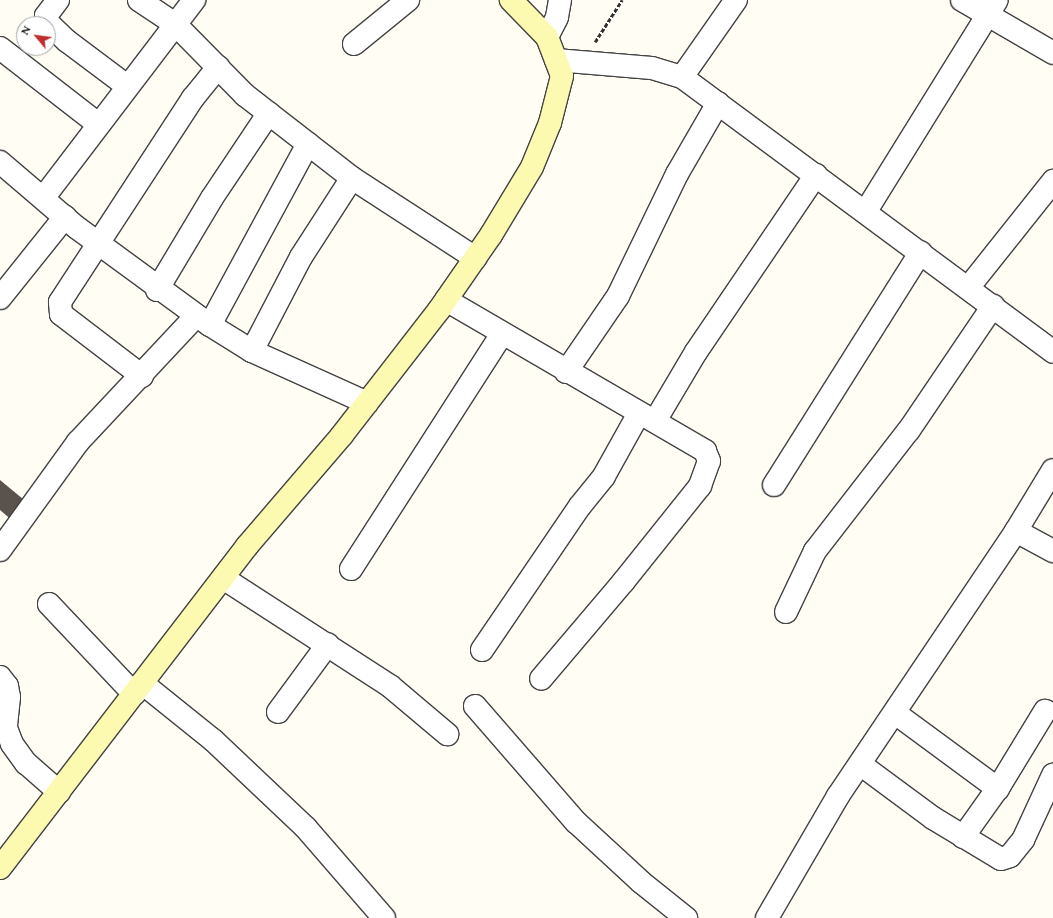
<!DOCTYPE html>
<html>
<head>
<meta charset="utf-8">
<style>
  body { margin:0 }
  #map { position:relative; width:1053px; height:918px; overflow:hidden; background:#fffdf4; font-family:Spectral,serif }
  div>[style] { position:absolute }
  .building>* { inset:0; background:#59524d }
  .path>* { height:2.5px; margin-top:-1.25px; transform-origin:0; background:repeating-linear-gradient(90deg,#323232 0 4px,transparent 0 6px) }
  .roads { filter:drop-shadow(1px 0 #434343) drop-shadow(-1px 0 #434343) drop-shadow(0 1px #434343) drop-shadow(0 -1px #434343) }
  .street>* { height:22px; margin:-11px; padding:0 11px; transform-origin:11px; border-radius:11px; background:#fff }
  .secondary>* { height:22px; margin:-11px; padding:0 11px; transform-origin:11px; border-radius:11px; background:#fcf9b1 }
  span { translate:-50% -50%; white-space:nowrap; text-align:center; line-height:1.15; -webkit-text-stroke:4px #fff; paint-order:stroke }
  .north { position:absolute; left:16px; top:16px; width:40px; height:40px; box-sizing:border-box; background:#fff; border:1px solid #9f9f9f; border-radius:50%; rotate:299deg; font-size:11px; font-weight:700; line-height:16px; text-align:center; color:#101010 }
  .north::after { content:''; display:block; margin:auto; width:14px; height:18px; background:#be2e2b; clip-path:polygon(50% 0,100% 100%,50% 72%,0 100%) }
</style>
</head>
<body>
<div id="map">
  <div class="building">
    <div style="clip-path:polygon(0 480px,29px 504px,14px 522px,0 510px)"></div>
  </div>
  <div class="path">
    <div style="left:595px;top:42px;width:50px;rotate:-57.3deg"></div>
  </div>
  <div class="roads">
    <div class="street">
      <div style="left:58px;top:0;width:20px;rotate:127deg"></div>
      <div style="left:46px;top:16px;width:6px;rotate:81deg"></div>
      <div style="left:47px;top:22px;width:28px;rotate:44deg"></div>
      <div style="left:67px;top:41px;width:75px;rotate:36.9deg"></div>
      <div style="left:139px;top:0;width:43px;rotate:33.7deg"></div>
      <div style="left:175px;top:24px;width:100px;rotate:45.4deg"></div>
      <div style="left:245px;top:95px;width:135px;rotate:37.8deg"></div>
      <div style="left:352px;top:178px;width:147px;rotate:33deg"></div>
      <div style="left:962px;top:0;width:105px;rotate:30.2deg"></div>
      <div style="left:547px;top:37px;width:22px;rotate:-63deg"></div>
      <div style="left:557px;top:17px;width:17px;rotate:-80deg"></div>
      <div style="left:354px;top:44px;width:70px;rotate:-39.2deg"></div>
      <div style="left:0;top:48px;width:124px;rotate:37.8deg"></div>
      <div style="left:556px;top:60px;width:96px;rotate:4.8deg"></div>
      <div style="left:652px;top:68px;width:31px;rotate:17deg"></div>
      <div style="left:682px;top:77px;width:94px;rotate:-55deg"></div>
      <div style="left:682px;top:77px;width:462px;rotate:36.5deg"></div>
      <div style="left:0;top:162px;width:100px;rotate:40.5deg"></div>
      <div style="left:76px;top:227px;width:166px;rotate:36.2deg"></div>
      <div style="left:210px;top:325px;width:49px;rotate:31.8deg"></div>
      <div style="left:252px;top:351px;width:126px;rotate:24.3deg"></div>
      <div style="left:44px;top:197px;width:248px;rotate:-52.7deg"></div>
      <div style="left:866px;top:211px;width:248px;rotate:-58.2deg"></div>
      <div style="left:968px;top:288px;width:137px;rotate:-51.5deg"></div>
      <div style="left:157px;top:290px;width:107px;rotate:-59.1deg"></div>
      <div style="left:212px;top:198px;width:102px;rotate:-56.2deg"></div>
      <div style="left:0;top:298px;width:104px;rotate:-51.3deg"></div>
      <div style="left:446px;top:300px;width:300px;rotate:30.2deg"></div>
      <div style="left:705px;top:451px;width:11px;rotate:68deg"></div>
      <div style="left:709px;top:461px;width:27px;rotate:110deg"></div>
      <div style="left:700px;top:486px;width:122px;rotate:128.7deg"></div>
      <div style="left:624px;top:581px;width:128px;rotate:130.3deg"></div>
      <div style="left:210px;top:325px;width:206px;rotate:-61.6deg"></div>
      <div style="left:252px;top:351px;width:106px;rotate:-62.5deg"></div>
      <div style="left:301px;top:257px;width:94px;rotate:-57.2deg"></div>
      <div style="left:566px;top:372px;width:92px;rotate:-55.6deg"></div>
      <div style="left:618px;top:296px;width:136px;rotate:-64.2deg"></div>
      <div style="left:677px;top:174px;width:82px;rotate:-60deg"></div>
      <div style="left:142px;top:376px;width:102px;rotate:-142.6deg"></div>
      <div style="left:61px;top:314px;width:12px;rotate:-95deg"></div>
      <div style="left:60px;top:302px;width:244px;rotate:-56.9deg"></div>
      <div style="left:193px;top:98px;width:40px;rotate:-51deg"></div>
      <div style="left:655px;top:421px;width:80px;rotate:-59.3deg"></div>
      <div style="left:696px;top:352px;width:214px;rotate:-55.9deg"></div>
      <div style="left:774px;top:485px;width:275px;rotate:-57.8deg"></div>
      <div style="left:1016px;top:531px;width:42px;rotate:28.4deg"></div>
      <div style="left:0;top:550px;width:133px;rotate:-54.2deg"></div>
      <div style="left:78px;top:442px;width:173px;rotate:-46.9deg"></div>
      <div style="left:351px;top:569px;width:279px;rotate:-57.3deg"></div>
      <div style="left:223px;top:578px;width:199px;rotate:32.9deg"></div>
      <div style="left:390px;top:686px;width:75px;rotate:40.1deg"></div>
      <div style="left:49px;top:604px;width:124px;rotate:46.6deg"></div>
      <div style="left:786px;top:612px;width:68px;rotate:-64.6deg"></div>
      <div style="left:815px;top:551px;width:153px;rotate:-52.2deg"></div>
      <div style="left:909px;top:430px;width:150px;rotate:-55.9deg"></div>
      <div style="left:482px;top:650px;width:174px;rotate:-55.8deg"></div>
      <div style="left:580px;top:506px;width:38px;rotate:-51deg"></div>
      <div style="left:604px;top:476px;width:72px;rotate:-60.9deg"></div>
      <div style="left:0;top:677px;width:11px;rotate:52deg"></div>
      <div style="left:7px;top:686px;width:11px;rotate:80deg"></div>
      <div style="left:9px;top:697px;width:31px;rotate:96deg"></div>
      <div style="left:6px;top:728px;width:17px;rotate:69deg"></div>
      <div style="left:12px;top:744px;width:24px;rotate:54deg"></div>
      <div style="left:26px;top:763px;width:44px;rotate:41.3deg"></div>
      <div style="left:142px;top:683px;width:91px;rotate:38.8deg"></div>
      <div style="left:213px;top:740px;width:128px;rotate:43.4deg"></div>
      <div style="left:306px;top:828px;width:119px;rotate:49.1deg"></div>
      <div style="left:475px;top:706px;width:154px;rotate:49deg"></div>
      <div style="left:576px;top:822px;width:88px;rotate:42.7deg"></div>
      <div style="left:641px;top:882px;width:58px;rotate:38.7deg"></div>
      <div style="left:278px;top:712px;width:84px;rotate:-53.7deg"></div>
      <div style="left:895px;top:713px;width:128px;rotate:36.4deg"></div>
      <div style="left:860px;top:764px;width:91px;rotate:36.5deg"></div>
      <div style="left:933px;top:818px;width:79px;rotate:31.1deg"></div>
      <div style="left:1001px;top:859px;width:9px;rotate:-18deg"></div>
      <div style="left:1010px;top:856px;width:21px;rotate:-51deg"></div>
      <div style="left:1023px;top:840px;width:72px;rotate:-65.2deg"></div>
      <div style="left:963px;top:837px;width:64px;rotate:-54.6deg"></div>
      <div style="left:1000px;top:785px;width:87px;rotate:-58.7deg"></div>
      <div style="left:767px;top:918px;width:141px;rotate:-59.8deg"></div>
      <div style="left:838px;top:796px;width:319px;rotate:-56.1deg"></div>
      <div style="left:1016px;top:531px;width:71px;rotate:-58.8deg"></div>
    </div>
    <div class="secondary">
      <div style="left:0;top:868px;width:406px;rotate:-52.5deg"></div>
      <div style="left:247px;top:546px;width:146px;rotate:-49.4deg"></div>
      <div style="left:342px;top:435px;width:158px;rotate:-52.2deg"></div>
      <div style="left:439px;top:310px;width:91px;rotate:-55.3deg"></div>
      <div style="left:491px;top:235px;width:79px;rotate:-58.9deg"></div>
      <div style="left:532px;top:167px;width:48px;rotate:-67.8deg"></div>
      <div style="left:550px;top:123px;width:49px;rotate:-75.7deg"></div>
      <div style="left:562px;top:76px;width:42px;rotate:-111deg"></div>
      <div style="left:547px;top:37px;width:52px;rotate:-134.2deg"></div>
    </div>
  </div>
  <div class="north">N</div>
</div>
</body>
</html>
